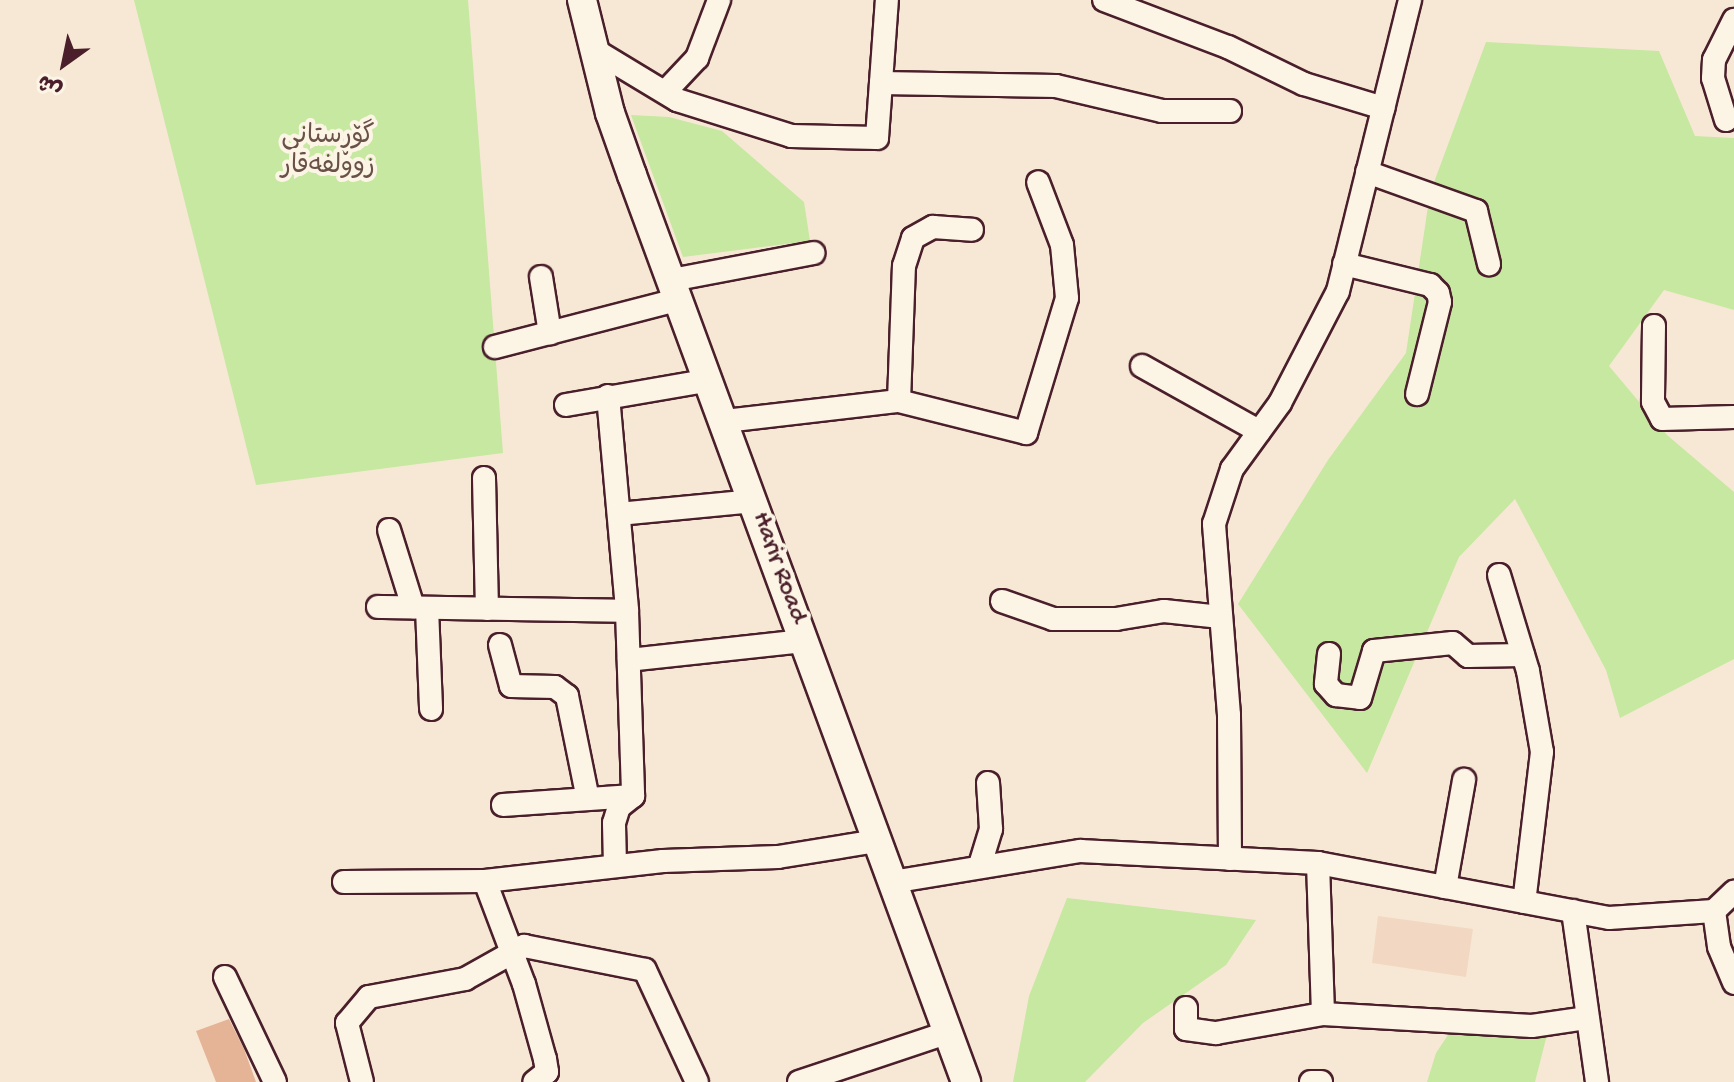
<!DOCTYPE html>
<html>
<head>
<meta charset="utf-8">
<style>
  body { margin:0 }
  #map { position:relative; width:1734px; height:1082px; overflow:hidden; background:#f7e8d5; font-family:"Gochi Hand","Playpen Sans Arabic",sans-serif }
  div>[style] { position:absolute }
  .built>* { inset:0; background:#f2d8c2 }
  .green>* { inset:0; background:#c6e8a1 }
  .building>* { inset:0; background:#e5b497 }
  .roads { filter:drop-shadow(2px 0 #4a1f2b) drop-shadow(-2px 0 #4a1f2b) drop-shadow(0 2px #4a1f2b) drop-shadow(0 -2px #4a1f2b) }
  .minor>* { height:22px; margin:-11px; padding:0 11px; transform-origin:11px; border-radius:11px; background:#fcf5e5 }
  .major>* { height:28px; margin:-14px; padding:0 14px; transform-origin:14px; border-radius:14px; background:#fcf5e5 }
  span { translate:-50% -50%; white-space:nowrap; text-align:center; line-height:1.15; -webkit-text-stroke:8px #fcf5e5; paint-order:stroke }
  .park-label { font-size:26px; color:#695148 }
  .street-label { font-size:26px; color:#4a1f2b }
  .north { position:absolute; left:24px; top:24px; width:80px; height:80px; -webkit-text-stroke:6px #fcf5e5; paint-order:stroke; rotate:213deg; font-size:22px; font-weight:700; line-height:32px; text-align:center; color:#4a1f2b }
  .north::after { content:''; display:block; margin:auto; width:28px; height:36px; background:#4a1f2b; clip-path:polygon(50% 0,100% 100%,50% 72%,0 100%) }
</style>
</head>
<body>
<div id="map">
  <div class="built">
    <div style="clip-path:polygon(1378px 916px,1473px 929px,1466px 977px,1372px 963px)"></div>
  </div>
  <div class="green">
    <div style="clip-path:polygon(134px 0,468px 0,503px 453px,256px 485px)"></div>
    <div style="clip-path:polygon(1486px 42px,1659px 51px,1695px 136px,1734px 138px,1734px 310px,1664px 290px,1609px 366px,1667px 435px,1734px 492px,1734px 659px,1620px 718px,1606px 670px,1515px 499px,1459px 557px,1367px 773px,1238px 604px,1328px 460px,1406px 353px,1430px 193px)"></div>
    <div style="clip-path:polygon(631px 115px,669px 117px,722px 131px,804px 202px,810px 241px,683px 257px)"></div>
    <div style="clip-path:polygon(1067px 898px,1256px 920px,1226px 965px,1143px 1023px,1085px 1082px,1013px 1082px,1029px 996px)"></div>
    <div style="clip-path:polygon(1552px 1015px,1535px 1082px,1427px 1082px,1436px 1053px,1454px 1026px)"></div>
  </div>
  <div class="building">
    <div style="clip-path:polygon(229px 1019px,244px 1049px,256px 1082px,216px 1082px,196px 1031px)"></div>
  </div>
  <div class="roads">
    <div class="minor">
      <div style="left:1104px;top:0;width:133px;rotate:20.8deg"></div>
      <div style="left:1228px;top:47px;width:85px;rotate:26deg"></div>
      <div style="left:1304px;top:84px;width:83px;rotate:16.9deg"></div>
      <div style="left:596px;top:51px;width:95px;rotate:31.2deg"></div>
      <div style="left:677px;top:100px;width:120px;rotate:17.5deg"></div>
      <div style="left:791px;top:136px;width:86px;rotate:1.3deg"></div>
      <div style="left:877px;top:138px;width:138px;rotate:-85.9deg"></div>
      <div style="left:881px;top:83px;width:175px;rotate:1deg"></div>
      <div style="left:1056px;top:86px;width:109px;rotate:13.3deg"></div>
      <div style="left:1162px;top:111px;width:68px"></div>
      <div style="left:665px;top:92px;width:47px;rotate:-46.7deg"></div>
      <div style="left:697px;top:58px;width:62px;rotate:-69.2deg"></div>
      <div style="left:1726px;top:120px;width:44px;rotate:-107.2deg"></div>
      <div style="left:1713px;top:78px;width:18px;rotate:-87deg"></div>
      <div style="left:1714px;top:60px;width:45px;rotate:-63.4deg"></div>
      <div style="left:1367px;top:172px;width:116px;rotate:19.7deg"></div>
      <div style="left:1476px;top:211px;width:55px;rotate:76.2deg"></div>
      <div style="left:1344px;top:264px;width:89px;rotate:13.7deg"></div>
      <div style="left:1430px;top:285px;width:11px;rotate:45deg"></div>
      <div style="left:1438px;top:293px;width:9px;rotate:77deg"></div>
      <div style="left:1440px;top:302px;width:95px;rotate:104deg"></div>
      <div style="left:541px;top:277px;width:57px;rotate:80.9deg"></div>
      <div style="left:672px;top:280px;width:144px;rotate:-10.8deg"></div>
      <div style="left:1654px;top:326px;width:76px;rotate:90.8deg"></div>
      <div style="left:1653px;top:402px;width:19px;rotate:62deg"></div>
      <div style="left:1662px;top:419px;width:72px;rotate:-1.6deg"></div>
      <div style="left:495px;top:347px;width:191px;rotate:-14.5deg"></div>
      <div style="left:1142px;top:366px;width:134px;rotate:29.1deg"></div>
      <div style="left:608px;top:396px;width:216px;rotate:84.9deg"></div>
      <div style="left:627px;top:611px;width:185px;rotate:88.1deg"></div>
      <div style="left:899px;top:401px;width:131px;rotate:14.1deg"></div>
      <div style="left:1026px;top:433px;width:141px;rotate:-73.1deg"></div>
      <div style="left:1067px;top:298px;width:53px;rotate:-95.4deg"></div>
      <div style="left:1062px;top:245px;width:67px;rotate:-110.9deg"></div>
      <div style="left:566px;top:405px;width:146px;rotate:-9.8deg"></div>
      <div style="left:725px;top:421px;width:175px;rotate:-6.6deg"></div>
      <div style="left:899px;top:401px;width:135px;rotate:-87.9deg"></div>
      <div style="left:904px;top:266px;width:29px;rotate:-72deg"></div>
      <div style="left:913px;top:238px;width:23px;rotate:-29deg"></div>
      <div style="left:933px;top:227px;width:39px;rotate:4deg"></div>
      <div style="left:484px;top:478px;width:131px;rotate:88.7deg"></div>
      <div style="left:619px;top:514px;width:135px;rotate:-5.5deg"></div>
      <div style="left:389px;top:530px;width:81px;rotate:72.7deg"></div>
      <div style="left:1499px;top:575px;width:100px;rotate:73.2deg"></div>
      <div style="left:1528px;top:671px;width:82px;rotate:80.2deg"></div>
      <div style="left:1542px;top:752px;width:151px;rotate:96.8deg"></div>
      <div style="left:1002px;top:601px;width:54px;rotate:19.4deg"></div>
      <div style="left:1053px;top:619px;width:63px"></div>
      <div style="left:1116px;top:619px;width:49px;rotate:-9.5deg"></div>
      <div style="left:1164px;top:611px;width:57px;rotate:6deg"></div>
      <div style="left:378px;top:607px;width:249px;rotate:0.9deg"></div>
      <div style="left:427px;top:608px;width:101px;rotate:87.7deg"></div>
      <div style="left:500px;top:645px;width:42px;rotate:75deg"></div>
      <div style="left:511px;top:686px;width:44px;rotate:1.3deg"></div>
      <div style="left:555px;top:687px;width:15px;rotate:37deg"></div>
      <div style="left:567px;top:696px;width:105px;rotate:78.5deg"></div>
      <div style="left:1329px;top:654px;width:30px;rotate:96deg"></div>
      <div style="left:1326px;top:684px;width:15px;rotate:48deg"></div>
      <div style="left:1336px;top:695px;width:24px;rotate:7deg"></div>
      <div style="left:1360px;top:698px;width:49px;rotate:-73.4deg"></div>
      <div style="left:1374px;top:651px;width:79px;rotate:-5.8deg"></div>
      <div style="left:1453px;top:643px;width:20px;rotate:41deg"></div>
      <div style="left:1468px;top:656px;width:55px;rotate:-1deg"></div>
      <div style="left:629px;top:660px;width:176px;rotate:-6.2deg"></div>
      <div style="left:503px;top:805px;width:130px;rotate:-4deg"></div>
      <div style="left:1230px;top:859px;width:144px;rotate:-90.4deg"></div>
      <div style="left:1229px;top:715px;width:192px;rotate:-94.5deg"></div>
      <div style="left:1214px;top:524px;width:58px;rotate:-71.9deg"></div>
      <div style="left:1232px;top:469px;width:82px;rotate:-54deg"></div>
      <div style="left:1280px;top:403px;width:126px;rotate:-62.6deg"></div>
      <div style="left:1338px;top:291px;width:300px;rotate:-76.1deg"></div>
      <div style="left:1318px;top:863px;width:151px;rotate:88.1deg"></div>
      <div style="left:1323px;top:1014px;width:209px;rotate:3.3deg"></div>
      <div style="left:1532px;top:1026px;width:56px;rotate:-8.3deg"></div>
      <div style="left:615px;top:865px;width:42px;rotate:-91.4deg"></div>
      <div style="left:614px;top:823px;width:17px;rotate:-73deg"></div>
      <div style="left:619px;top:807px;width:18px;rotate:-38deg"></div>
      <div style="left:980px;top:865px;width:38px;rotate:-73deg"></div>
      <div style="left:991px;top:829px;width:46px;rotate:-93.7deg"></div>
      <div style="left:485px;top:881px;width:110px;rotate:69.3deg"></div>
      <div style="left:524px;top:984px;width:78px;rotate:74.4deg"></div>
      <div style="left:545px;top:1059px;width:13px;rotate:81deg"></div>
      <div style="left:547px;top:1072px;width:16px;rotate:142deg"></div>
      <div style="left:344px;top:882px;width:141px;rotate:-0.4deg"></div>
      <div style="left:485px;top:881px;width:179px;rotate:-6.4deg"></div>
      <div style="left:663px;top:861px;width:115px;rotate:-2deg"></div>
      <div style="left:778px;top:857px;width:100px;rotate:-9.2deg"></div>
      <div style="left:892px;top:882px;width:191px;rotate:-9.4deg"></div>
      <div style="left:1080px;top:851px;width:238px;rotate:2.9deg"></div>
      <div style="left:1318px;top:863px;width:296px;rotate:10.7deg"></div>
      <div style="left:1609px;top:918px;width:105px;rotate:-3.8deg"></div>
      <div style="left:1714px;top:911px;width:28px;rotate:-44deg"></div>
      <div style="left:1445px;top:887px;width:109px;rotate:-79.9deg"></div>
      <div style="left:1573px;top:911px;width:173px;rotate:82deg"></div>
      <div style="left:1714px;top:911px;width:36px;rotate:82deg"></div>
      <div style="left:1719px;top:947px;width:39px;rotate:67deg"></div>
      <div style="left:225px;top:977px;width:116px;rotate:64.5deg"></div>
      <div style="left:1186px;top:1008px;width:21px;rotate:90deg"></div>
      <div style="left:1186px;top:1029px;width:30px;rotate:8deg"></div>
      <div style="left:1216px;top:1033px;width:109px;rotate:-10.1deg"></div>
      <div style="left:362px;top:1082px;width:61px;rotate:-104.3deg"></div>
      <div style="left:347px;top:1023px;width:34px;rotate:-50deg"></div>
      <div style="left:369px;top:997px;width:98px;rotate:-10.6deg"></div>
      <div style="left:465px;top:979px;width:68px;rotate:-29.2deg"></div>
      <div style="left:524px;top:946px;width:123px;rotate:11.2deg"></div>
      <div style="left:645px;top:970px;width:123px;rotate:65.1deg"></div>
      <div style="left:799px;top:1082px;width:158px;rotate:-18.4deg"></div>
      <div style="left:1311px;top:1082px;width:10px"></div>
    </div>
    <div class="major">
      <div style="left:582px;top:0;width:116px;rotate:76.1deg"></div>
      <div style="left:610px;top:113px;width:66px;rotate:70.5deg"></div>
      <div style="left:632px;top:175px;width:967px;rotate:69.78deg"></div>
    </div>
  </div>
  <div class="park-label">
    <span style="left:328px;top:153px">گۆڕستانی<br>زوولفەقار</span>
  </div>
  <div class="street-label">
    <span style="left:778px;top:568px;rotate:70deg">Harir Road</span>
  </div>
  <div class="north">ش</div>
</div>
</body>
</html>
